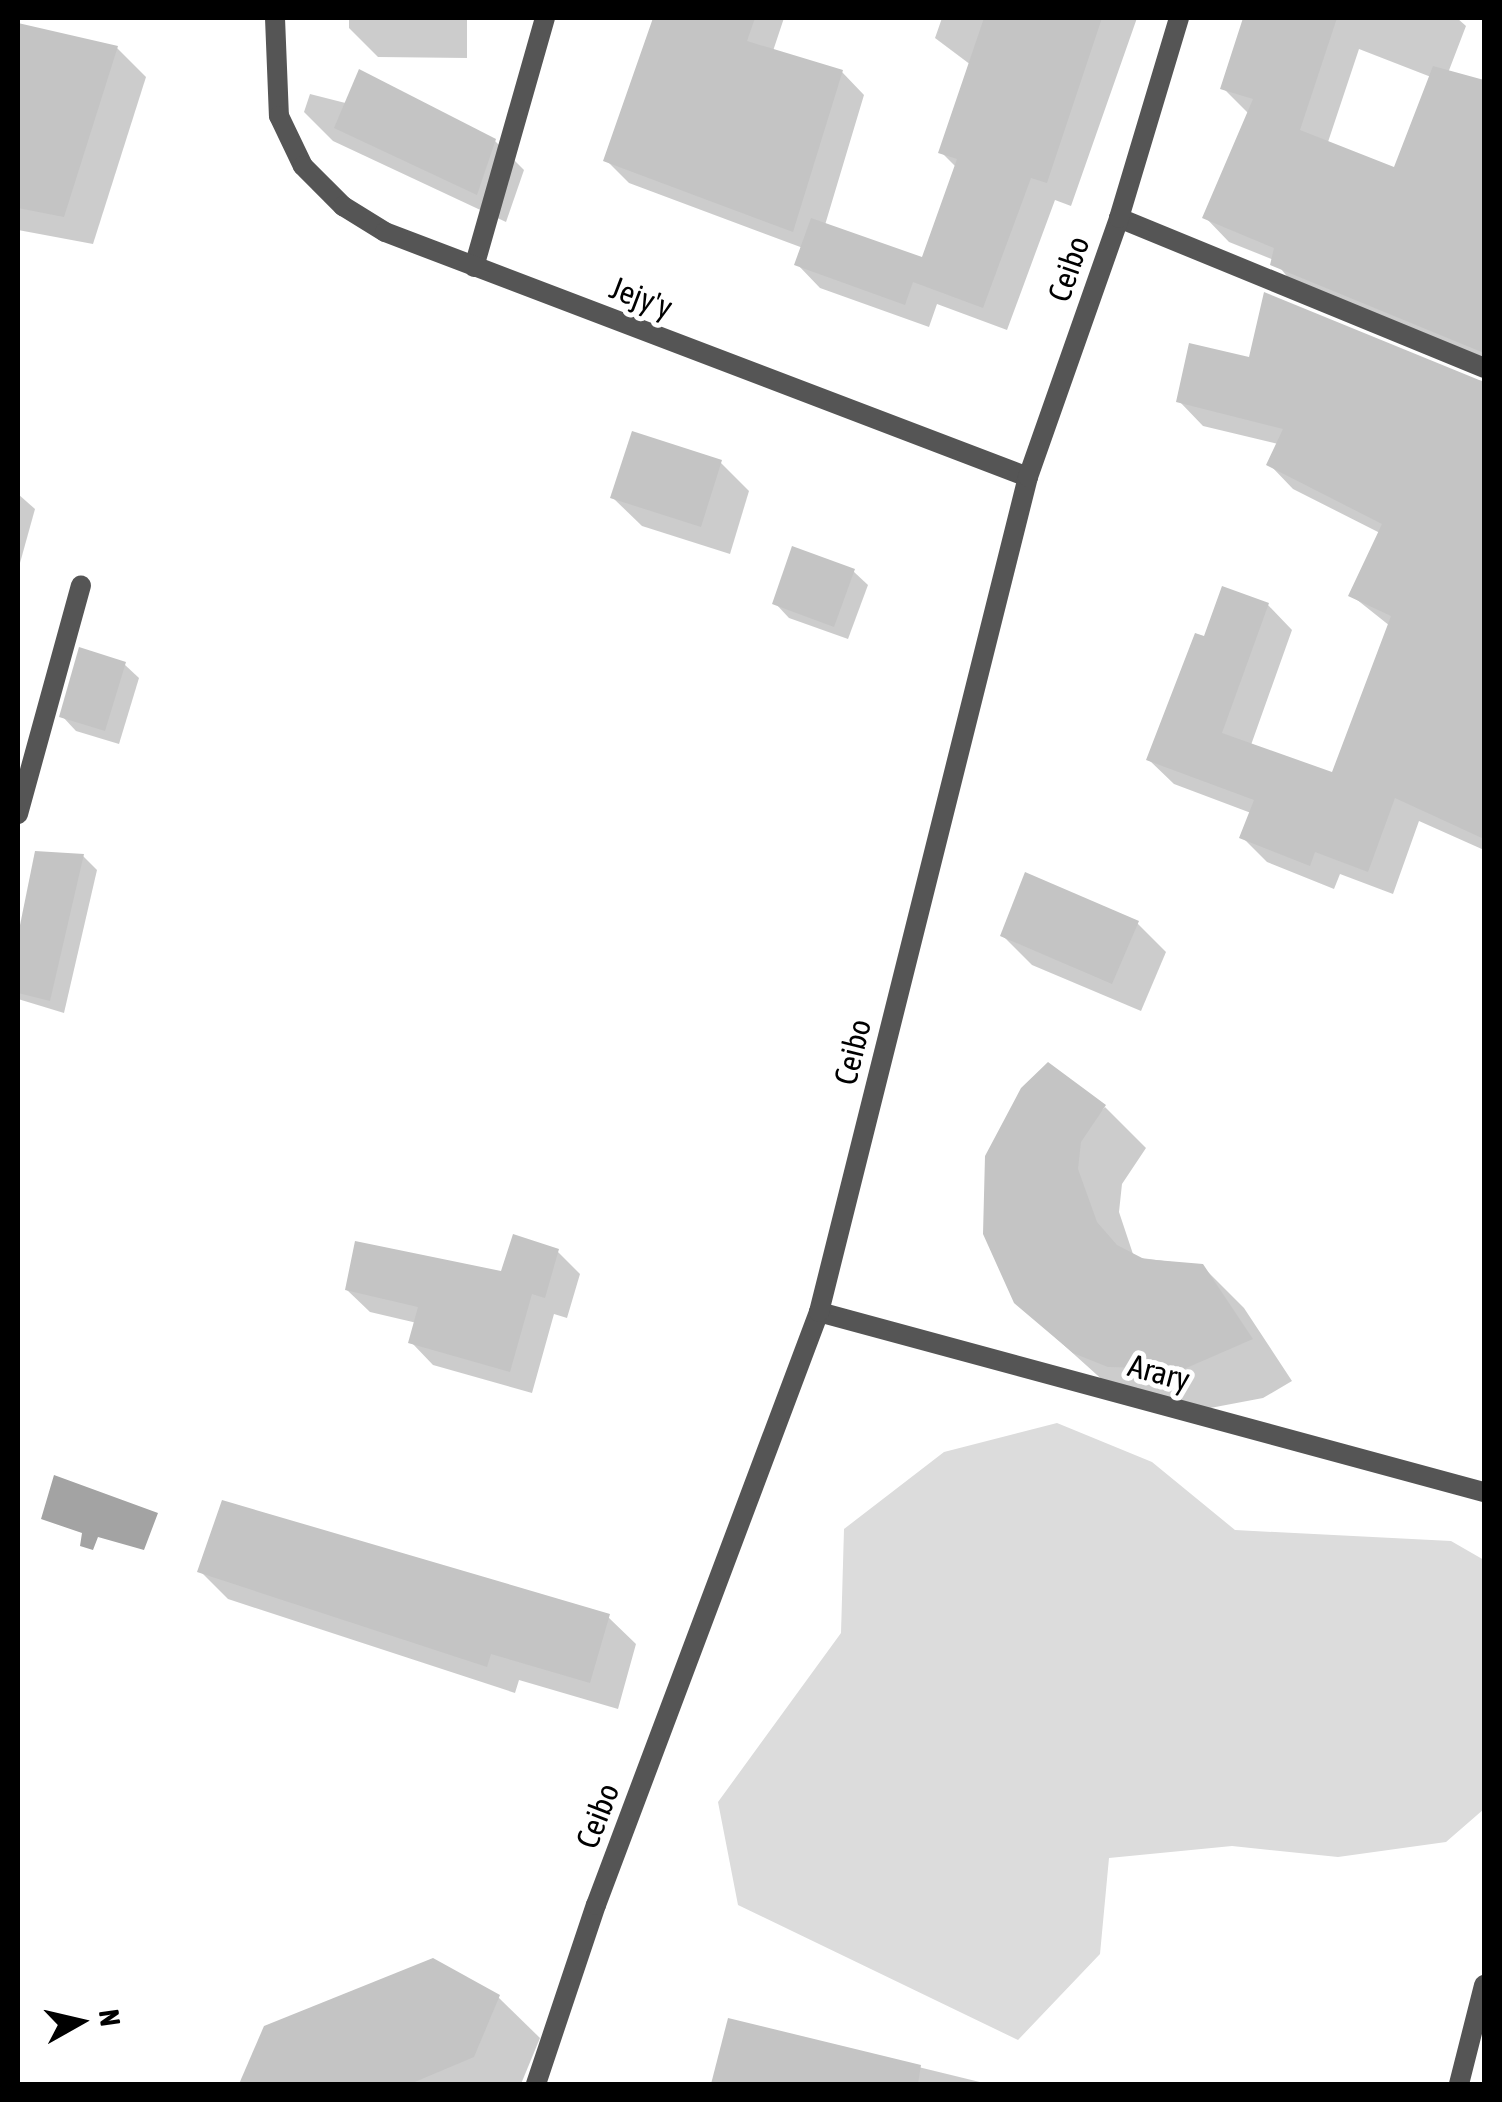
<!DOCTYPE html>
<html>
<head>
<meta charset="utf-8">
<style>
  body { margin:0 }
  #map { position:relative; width:1502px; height:2102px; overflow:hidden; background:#fff; font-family:"Asap Condensed",sans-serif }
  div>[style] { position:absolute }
  .green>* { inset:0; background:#dcdcdc }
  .water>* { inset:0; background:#a3a3a3 }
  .shadow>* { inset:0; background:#0003 }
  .building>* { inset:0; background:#c4c4c4 }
  .service>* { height:20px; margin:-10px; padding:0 10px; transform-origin:10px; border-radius:10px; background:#555 }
  .minor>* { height:20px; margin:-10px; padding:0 10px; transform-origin:10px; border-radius:10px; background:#555 }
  span { translate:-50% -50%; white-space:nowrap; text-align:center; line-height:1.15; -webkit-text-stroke:10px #fff; paint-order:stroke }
  .street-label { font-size:32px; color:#000 }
  .frame { position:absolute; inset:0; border:20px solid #000; pointer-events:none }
  .north { position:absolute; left:30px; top:1972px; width:100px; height:100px; -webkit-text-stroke:8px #fff; paint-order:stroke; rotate:82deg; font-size:28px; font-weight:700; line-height:40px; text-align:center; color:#000 }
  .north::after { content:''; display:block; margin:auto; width:35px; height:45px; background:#000; clip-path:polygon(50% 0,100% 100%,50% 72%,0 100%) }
</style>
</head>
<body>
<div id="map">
  <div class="green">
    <div style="clip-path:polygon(1057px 1423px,1152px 1462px,1235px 1530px,1451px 1541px,1484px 1560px,1484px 1809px,1446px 1842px,1338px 1857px,1232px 1846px,1109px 1858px,1100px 1954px,1018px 2040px,738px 1905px,718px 1802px,841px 1633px,844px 1529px,944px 1452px)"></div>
  </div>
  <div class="water">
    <div style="clip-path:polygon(54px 1475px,158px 1513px,144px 1550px,98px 1537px,93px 1550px,80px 1546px,82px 1533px,41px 1519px)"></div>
  </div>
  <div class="shadow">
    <div style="clip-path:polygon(349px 18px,467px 18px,467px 58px,378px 57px,349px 28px)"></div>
    <div style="clip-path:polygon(657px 18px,784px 18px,773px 51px,842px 72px,864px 95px,825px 225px,923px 260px,957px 168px,941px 152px,971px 65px,935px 38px,942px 18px,1137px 18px,1071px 206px,1055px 200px,1007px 330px,937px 304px,929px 327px,820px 288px,797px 264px,803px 248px,629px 183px,606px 160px)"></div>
    <div style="clip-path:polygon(evenodd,1246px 18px,1457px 18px,1466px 26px,1448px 73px,1484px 83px,1484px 366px,1297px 289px,1274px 260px,1229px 242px,1205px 217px,1249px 114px,1223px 88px,1246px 18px,1359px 49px,1431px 77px,1396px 171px,1328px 142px,1359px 49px)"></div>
    <div style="clip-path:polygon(18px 25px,117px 48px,146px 77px,93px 244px,18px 230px)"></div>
    <div style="clip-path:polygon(310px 94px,495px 141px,524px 170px,506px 222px,333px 141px,304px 112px)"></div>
    <div style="clip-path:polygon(1250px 360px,1484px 381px,1484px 850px,1419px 821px,1393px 894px,1340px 874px,1334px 889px,1267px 862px,1242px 837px,1251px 813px,1174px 784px,1149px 760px,1205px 639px,1268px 605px,1292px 630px,1251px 745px,1333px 775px,1390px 626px,1351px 595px,1380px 533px,1293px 489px,1269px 464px,1278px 444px,1203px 426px,1179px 401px)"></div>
    <div style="clip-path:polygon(720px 462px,749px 491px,730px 554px,642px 526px,613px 498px)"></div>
    <div style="clip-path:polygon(18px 494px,35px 509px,20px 563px,18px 563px)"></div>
    <div style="clip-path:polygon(853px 571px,868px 585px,848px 639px,789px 618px,775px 603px)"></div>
    <div style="clip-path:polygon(124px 664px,139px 678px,119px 744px,76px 731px,62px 716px)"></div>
    <div style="clip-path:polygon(37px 854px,83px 856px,97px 870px,64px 1013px,18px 999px,18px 947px)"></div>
    <div style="clip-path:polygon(1137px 923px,1166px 952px,1141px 1011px,1032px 965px,1003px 936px)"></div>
    <div style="clip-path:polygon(1105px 1107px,1146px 1148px,1122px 1184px,1119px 1212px,1134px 1257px,1202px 1266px,1244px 1308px,1292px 1381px,1263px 1398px,1189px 1412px,1117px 1393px,1016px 1302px,985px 1234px)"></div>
    <div style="clip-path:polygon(558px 1252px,580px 1274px,567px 1318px,554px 1314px,532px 1393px,433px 1365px,411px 1342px,417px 1323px,370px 1312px,347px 1290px,502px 1274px)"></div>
    <div style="clip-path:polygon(200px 1571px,608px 1617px,636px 1644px,618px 1709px,519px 1680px,515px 1693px,228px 1599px)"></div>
    <div style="clip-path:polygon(498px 1997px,540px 2038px,521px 2084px,244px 2084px,266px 2028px)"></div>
    <div style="clip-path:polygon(730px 2021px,988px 2084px,714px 2084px)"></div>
  </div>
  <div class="building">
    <div style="clip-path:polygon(653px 18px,755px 18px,747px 41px,843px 70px,793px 232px,603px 161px)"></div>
    <div style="clip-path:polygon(984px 18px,1102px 18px,1047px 183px,1031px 178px,983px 308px,913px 282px,905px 305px,794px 265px,811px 218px,922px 257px,957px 159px,938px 153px)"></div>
    <div style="clip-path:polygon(1243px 18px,1337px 18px,1300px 130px,1394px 167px,1433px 66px,1484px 80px,1484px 353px,1270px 265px,1274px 248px,1202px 218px,1253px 99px,1220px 89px)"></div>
    <div style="clip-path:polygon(18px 23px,118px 46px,64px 217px,18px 208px)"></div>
    <div style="clip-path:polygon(359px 69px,496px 139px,477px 195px,334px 128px)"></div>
    <div style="clip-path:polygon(1264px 292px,1484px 382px,1484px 839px,1395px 798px,1368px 872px,1315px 852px,1310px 866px,1239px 838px,1254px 800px,1146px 760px,1195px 633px,1204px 636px,1222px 586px,1269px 603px,1222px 733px,1332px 772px,1391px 616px,1348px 596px,1382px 524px,1266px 465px,1283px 429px,1176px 402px,1189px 343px,1249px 357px)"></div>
    <div style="clip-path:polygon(632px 431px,722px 460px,701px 527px,610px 498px)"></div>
    <div style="clip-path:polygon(792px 546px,855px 569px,834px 627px,772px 604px)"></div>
    <div style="clip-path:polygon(79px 647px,126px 662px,105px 731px,59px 717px)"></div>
    <div style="clip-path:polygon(35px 851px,84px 854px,50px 1001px,18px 993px,18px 935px)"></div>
    <div style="clip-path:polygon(1025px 872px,1139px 921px,1112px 984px,1000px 936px)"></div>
    <div style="clip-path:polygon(1048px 1062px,1106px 1105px,1081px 1142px,1078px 1169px,1097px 1222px,1117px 1245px,1144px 1259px,1203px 1264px,1253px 1339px,1184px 1369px,1108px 1367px,1073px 1353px,1014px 1303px,983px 1234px,985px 1156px,1021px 1088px)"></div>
    <div style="clip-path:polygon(513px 1234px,559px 1249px,545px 1298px,532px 1294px,510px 1372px,408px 1343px,418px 1307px,345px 1290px,355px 1241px,501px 1271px)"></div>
    <div style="clip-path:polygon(222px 1500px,610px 1614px,590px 1683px,491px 1654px,487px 1667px,197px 1572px)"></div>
    <div style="clip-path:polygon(433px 1958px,500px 1995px,474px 2057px,410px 2084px,239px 2084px,264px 2026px)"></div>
    <div style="clip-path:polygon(728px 2018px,921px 2065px,918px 2084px,711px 2084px)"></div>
  </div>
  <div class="service">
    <div style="left:474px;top:267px;width:259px;rotate:-74.1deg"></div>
  </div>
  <div class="minor">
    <div style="left:275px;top:18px;width:98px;rotate:87.7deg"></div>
    <div style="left:279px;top:116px;width:55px;rotate:64.4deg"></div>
    <div style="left:303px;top:166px;width:57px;rotate:45deg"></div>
    <div style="left:343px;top:206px;width:49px;rotate:31.8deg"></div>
    <div style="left:385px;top:232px;width:688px;rotate:20.86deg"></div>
    <div style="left:1119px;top:218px;width:395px;rotate:22.3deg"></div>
    <div style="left:18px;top:814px;width:237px;rotate:-74.6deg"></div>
    <div style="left:819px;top:1312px;width:689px;rotate:15.15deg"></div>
    <div style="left:536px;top:2084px;width:189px;rotate:-71.5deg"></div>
    <div style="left:596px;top:1905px;width:634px;rotate:-69.39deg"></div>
    <div style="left:819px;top:1312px;width:861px;rotate:-75.95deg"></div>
    <div style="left:1028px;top:477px;width:275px;rotate:-70.6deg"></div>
    <div style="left:1119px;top:218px;width:209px;rotate:-73.3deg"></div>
    <div style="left:1459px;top:2084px;width:102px;rotate:-75.8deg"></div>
  </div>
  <div class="street-label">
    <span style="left:1069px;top:269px;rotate:-71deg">Ceibo</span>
    <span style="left:641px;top:298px;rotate:21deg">Jejy'y</span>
    <span style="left:853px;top:1052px;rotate:-76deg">Ceibo</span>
    <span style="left:1159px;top:1373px;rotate:15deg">Arary</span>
    <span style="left:598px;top:1816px;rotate:-69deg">Ceibo</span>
  </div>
  <div class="frame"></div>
  <div class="north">N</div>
</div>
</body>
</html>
